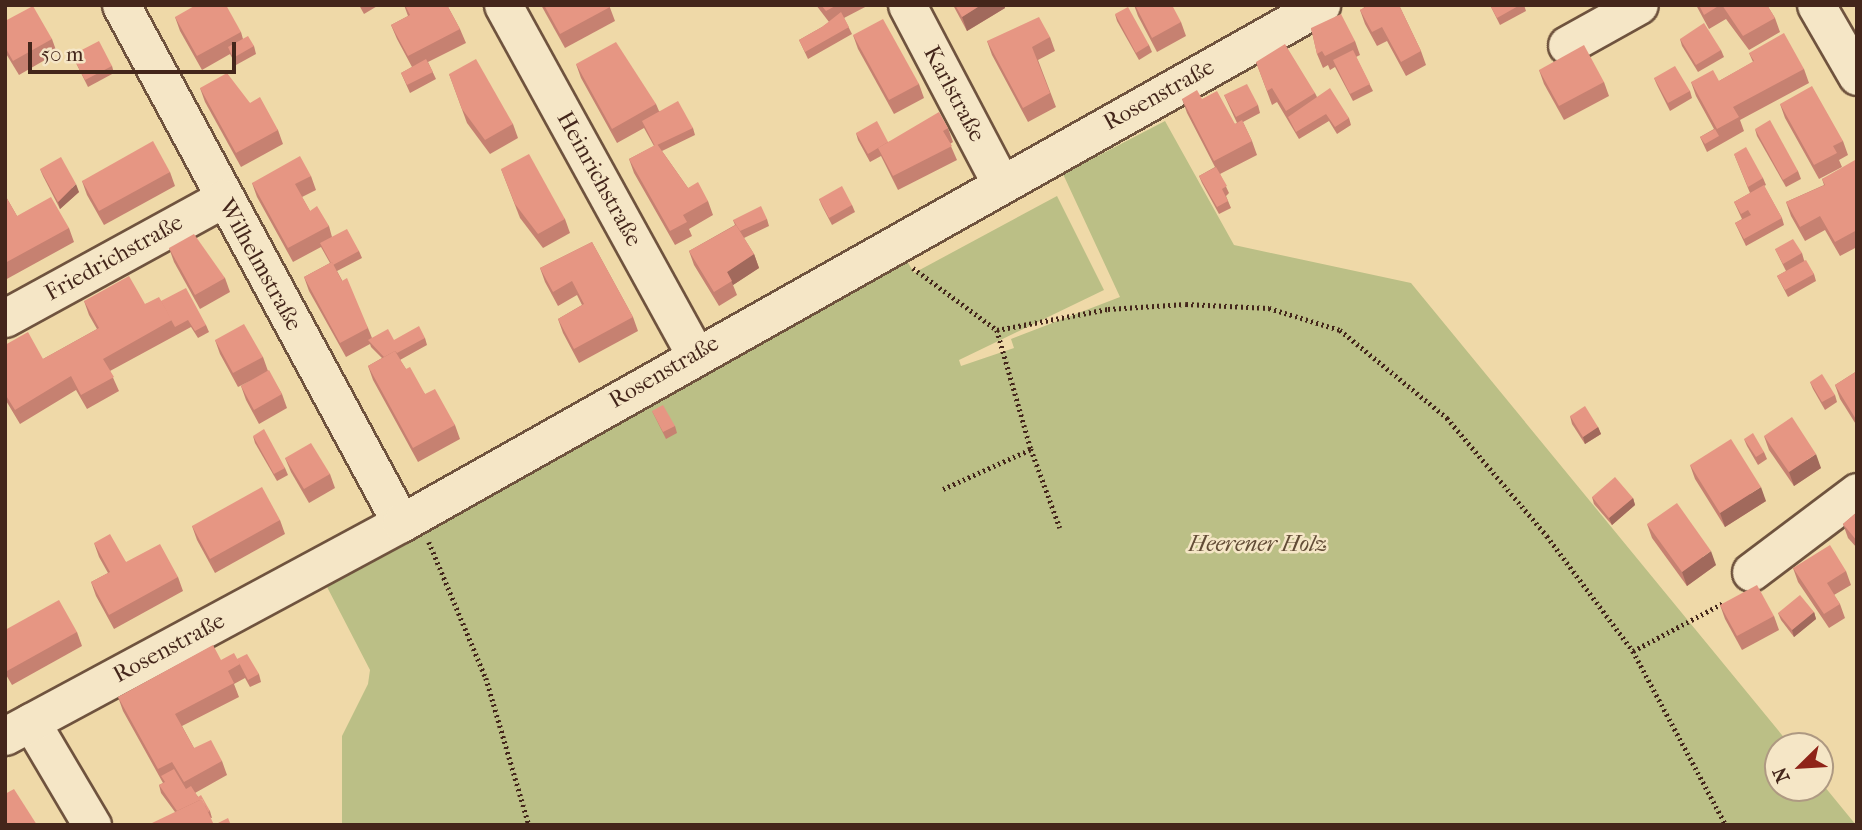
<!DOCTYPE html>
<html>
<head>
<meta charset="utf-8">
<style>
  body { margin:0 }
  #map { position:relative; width:1862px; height:830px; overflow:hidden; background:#efd9a8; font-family:"IM FELL French Canon",serif }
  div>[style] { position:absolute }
  .green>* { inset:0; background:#bbbf86 }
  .path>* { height:4.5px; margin-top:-2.25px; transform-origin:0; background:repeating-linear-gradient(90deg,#44261b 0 2px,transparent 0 5.5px) }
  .roads { filter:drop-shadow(2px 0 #6f533e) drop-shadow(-2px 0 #6f533e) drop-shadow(0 2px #6f533e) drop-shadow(0 -2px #6f533e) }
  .minor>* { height:37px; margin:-18.5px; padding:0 18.5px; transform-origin:18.5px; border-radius:18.5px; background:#f5e6c6 }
  .wall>* { inset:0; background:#c68171 }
  .shaded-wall>* { inset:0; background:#a1695c }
  .building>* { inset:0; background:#e69683 }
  span { translate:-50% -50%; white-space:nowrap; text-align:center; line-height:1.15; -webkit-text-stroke:5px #f5e6c6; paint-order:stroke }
  .street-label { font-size:23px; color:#44261b }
  .park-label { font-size:23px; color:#624c36; font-style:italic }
  .frame { position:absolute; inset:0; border:7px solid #44261b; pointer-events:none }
  .north { position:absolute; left:1764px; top:732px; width:70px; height:70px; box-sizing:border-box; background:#f5e6c6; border:2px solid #ae9982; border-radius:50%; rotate:246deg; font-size:19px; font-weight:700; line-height:28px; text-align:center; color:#44261b }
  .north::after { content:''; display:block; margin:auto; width:24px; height:32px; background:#8f2418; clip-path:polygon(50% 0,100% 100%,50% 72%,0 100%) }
  .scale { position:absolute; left:28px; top:42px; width:208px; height:32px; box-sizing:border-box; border:4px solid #44261b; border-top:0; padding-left:9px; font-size:21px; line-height:24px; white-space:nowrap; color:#44261b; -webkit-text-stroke:5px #f5e6c6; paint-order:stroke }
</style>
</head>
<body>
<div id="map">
  <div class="green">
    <div style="clip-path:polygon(1165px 121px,1234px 245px,1411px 283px,1791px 746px,1778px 746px,1778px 788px,1820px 788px,1820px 781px,1856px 825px,342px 825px,342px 736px,368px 684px,370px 670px,326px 585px,907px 261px,914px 273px,1057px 196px,1104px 290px,959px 360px,961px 366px,1014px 348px,1011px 339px,1120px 297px,1063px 174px)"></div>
  </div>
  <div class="path">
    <div style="left:913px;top:268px;width:104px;rotate:36.4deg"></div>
    <div style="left:997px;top:330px;width:124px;rotate:74.1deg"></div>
    <div style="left:1031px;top:449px;width:84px;rotate:69.8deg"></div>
    <div style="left:997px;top:330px;width:113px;rotate:-10.7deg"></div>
    <div style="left:1108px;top:309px;width:78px;rotate:-3.7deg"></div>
    <div style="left:1186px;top:304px;width:83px;rotate:2.8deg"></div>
    <div style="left:1269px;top:308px;width:74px;rotate:17.2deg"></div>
    <div style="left:1340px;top:330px;width:139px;rotate:39.4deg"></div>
    <div style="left:1447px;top:418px;width:155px;rotate:49.7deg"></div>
    <div style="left:1547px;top:536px;width:144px;rotate:53.2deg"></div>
    <div style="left:1633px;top:651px;width:197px;rotate:61.9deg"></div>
    <div style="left:943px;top:489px;width:97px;rotate:-24.4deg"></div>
    <div style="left:429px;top:542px;width:147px;rotate:67.3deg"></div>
    <div style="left:486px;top:678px;width:153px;rotate:73.7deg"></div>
    <div style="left:1633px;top:651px;width:104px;rotate:-28deg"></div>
  </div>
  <div class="roads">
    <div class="minor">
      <div style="left:121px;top:5px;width:589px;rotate:61.61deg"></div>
      <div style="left:503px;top:5px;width:398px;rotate:61.2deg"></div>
      <div style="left:907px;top:5px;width:200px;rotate:62.3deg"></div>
      <div style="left:1816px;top:5px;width:82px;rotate:60deg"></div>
      <div style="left:1567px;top:45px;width:82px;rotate:-29.1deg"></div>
      <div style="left:5px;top:318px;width:250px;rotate:-28.7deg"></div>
      <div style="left:1751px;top:572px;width:133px;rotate:-37deg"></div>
      <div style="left:31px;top:722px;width:120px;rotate:59.4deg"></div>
      <div style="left:5px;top:736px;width:450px;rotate:-28.3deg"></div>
      <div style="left:401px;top:523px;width:1056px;rotate:-29.38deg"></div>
    </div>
  </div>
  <div class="wall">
    <div style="clip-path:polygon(359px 5px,379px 5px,364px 14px)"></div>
    <div style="clip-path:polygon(404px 5px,447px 5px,460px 29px,466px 43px,428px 62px,436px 79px,410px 93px,401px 73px,412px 67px,397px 39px,391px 25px,408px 16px)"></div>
    <div style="clip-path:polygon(541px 5px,609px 5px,615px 21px,565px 48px)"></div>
    <div style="clip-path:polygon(816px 5px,869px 5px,844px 18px,852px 34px,808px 59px,799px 40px,822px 27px,829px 22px)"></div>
    <div style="clip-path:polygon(953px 5px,1004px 5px,1005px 8px,967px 31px)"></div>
    <div style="clip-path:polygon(1134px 5px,1181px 22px,1186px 36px,1157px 52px,1138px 16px)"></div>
    <div style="clip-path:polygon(1363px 5px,1399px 5px,1421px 51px,1426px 65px,1406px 76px,1387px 41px,1377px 46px,1365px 24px,1360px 10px,1364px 8px)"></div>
    <div style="clip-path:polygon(1490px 5px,1524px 5px,1526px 11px,1500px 25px)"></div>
    <div style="clip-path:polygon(1696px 5px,1767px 5px,1775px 18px,1780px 32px,1749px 50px,1726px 19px,1709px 29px)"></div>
    <div style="clip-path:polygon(1115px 14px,1149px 45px,1152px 52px,1139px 60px,1117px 21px)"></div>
    <div style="clip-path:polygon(175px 17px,241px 32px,243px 39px,254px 46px,256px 54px,236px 65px,230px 54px,202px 70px,180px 31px)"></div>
    <div style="clip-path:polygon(5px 21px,52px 39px,57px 53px,19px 75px,5px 52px)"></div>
    <div style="clip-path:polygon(1311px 28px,1355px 41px,1360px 55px,1356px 57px,1373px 91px,1353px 101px,1335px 67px,1330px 70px,1328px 65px,1323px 68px,1317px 54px)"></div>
    <div style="clip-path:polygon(853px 35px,919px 84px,924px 98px,894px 114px,858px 49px)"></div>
    <div style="clip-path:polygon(1050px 37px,1055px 51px,1038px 60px,1056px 107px,1028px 122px,992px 55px,987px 41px)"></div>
    <div style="clip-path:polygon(1680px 39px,1721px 50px,1724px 57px,1698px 72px,1682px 46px)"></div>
    <div style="clip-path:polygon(1749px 53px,1804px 69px,1809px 83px,1740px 120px,1744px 131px,1707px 152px,1700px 137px,1714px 129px,1696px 96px,1691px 82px,1719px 81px,1753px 62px)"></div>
    <div style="clip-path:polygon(72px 55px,112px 66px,114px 73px,88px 87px)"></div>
    <div style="clip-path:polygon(1256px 62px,1315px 93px,1317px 97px,1349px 118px,1351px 125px,1337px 134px,1329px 121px,1299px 139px,1277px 102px,1272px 105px)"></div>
    <div style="clip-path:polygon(576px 64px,656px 104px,659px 111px,693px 128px,695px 135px,662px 151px,688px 188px,708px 201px,713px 215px,689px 229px,692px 236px,675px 245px,634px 173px,629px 159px,654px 146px,644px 128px,617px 143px,581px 78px)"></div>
    <div style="clip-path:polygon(1539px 70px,1604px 82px,1609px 96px,1564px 120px,1544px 84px)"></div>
    <div style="clip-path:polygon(449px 74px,513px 124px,518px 138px,490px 154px,467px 123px)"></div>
    <div style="clip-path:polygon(1654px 78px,1690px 91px,1692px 98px,1670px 111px,1657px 85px)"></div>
    <div style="clip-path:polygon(200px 88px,250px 103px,278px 130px,283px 144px,241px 167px,205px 102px)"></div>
    <div style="clip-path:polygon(1224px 95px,1258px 105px,1260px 113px,1243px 122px,1252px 141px,1257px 155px,1220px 174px,1229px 193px,1226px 196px,1231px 208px,1219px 214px,1202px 183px,1199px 176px,1215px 167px,1187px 113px,1182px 99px,1202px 99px,1235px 124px,1237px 123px)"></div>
    <div style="clip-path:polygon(1780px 104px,1843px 141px,1848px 155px,1839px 160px,1842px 167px,1819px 179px,1785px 118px)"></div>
    <div style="clip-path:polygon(948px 128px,953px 142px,950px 144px,957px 160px,898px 190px,881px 156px,870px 162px,858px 140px,856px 133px,888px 142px)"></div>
    <div style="clip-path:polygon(1755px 129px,1798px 171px,1801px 179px,1786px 187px,1757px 136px)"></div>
    <div style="clip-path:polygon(1734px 154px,1763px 178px,1766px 185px,1764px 186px,1782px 218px,1784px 225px,1746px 246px,1735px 223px,1742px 219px,1734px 202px,1750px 193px)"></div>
    <div style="clip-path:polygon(1857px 163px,1857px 247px,1840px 256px,1825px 230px,1805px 241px,1791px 216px,1786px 202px,1824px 185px,1822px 179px)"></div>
    <div style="clip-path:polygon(40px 169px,79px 192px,60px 209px,43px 176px)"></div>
    <div style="clip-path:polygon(501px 169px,565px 219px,570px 233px,543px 248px,520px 218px)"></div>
    <div style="clip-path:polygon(170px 172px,175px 186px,104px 225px,87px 195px,82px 181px)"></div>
    <div style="clip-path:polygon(311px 176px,316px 190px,302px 197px,310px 211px,329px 226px,332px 237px,359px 251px,362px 258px,337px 271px,368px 328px,372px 338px,394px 340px,425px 338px,427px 345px,400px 360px,406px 369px,425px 394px,455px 425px,460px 439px,418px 462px,373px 380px,368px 366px,382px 358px,371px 347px,370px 344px,346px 357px,309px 291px,304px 277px,330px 263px,321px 247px,293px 262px,257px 197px,252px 183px)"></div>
    <div style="clip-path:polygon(5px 195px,17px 216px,69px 228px,74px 242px,5px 280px)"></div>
    <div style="clip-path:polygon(819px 199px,852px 205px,855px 212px,832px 225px,822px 206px)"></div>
    <div style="clip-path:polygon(767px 219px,769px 226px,744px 238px,754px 254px,759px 268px,733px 285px,737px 295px,719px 306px,694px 265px,689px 251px,735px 225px,733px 220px)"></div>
    <div style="clip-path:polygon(592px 242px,633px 317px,638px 331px,579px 363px,563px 333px,558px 319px,582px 305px,577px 295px,558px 306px,545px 282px,540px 268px)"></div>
    <div style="clip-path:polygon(169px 248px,225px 278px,230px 292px,200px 309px,174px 262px)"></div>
    <div style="clip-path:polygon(1775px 249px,1802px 253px,1804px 260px,1814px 274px,1816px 281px,1788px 297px,1777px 276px,1786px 271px)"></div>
    <div style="clip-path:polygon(84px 301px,145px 304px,161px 301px,206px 325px,209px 332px,198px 338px,191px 327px,110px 371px,119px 391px,87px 409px,76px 390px,20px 424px,5px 399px,5px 345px,43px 359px,97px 329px,89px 315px)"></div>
    <div style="clip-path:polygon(215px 340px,263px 357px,268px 371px,282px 394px,287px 408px,259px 424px,246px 400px,241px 386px,252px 380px,238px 387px,220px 354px)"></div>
    <div style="clip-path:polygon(1857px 371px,1857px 426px,1840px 399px,1835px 385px)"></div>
    <div style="clip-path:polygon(1810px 382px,1835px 395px,1837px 402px,1825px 410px,1813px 389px)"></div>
    <div style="clip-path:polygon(652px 411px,675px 426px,677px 433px,666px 439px)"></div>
    <div style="clip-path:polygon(1570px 416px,1598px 427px,1601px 434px,1585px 444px,1572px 424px)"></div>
    <div style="clip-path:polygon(253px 436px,285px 468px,288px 475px,277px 481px,255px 443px)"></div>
    <div style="clip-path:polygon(1764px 436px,1821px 468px,1794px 486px,1769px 450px)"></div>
    <div style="clip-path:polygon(1744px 439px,1764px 452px,1767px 459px,1758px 465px,1747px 446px)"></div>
    <div style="clip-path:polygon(285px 458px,330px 474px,335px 488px,309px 503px,291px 472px)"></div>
    <div style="clip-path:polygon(1690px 465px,1766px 501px,1725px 527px,1695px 479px)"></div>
    <div style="clip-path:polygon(1592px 497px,1633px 498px,1635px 505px,1612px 525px,1594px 504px)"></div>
    <div style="clip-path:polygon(1857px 512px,1857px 548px,1848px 538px,1843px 524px)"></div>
    <div style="clip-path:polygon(280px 520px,285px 534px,215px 573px,197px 540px,192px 526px)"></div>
    <div style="clip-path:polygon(1647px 524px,1716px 565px,1687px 586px,1652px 538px)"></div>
    <div style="clip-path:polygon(94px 543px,126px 562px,178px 577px,183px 591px,114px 629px,96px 596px,91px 582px,108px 573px,99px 557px)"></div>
    <div style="clip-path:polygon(1793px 568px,1846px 571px,1851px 585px,1834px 595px,1840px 604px,1845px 618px,1829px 628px,1798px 582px)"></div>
    <div style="clip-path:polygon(1720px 605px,1774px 616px,1779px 630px,1742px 650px,1725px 619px)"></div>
    <div style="clip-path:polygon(1814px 612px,1816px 619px,1794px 637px,1781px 620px,1778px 613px)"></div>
    <div style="clip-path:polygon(5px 630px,77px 632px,82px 646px,12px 685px,5px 673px)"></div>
    <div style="clip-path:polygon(237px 659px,259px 674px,261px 682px,250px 687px,245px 678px,234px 684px,239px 697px,182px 726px,194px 748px,222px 761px,227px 775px,195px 793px,210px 811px,212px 818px,175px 812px,161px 793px,159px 785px,163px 783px,123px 711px,118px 697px)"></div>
  </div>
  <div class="shaded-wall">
    <div style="clip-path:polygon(981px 5px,1004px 5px,1005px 8px,967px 31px,962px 17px)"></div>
    <div style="clip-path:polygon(76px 184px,79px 192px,60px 209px,58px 202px)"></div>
    <div style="clip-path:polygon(754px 254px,759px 268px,733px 285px,727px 272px)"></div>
    <div style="clip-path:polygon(1598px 427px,1601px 434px,1585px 444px,1583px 437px)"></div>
    <div style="clip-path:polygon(1816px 454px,1821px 468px,1794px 486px,1789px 472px)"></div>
    <div style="clip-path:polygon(1761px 487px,1766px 501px,1725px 527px,1720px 513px)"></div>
    <div style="clip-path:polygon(1633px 498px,1635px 505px,1612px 525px,1609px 518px)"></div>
    <div style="clip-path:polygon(1711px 551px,1716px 565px,1687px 586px,1682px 572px)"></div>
    <div style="clip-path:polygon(1814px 612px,1816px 619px,1794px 637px,1792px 630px)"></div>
  </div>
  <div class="building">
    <div style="clip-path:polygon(196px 5px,226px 5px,241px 32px,197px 56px,175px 17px)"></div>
    <div style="clip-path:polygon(405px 5px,447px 5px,460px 29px,408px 56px,391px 25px,410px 15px)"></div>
    <div style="clip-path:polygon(544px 5px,609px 5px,610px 7px,560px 34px)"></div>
    <div style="clip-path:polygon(821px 5px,837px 5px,826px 11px)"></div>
    <div style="clip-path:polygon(955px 5px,981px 5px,962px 17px)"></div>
    <div style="clip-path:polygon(1135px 5px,1172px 5px,1181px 22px,1152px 38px)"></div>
    <div style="clip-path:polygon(1364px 5px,1399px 5px,1421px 51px,1401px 62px,1382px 27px,1372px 32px,1360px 10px,1365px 7px)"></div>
    <div style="clip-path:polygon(1490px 5px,1520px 5px,1497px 18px)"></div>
    <div style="clip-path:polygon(1699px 5px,1720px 5px,1704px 15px)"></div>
    <div style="clip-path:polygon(1722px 5px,1767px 5px,1775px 18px,1743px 36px)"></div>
    <div style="clip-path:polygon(33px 6px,52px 39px,13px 61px,5px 47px,5px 21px)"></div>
    <div style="clip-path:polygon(1128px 7px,1149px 45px,1136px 53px,1115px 14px)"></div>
    <div style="clip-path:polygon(841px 12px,849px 27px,805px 52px,799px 40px,822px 27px)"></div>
    <div style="clip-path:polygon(1341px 14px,1355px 41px,1325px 56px,1322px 51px,1317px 54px,1311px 28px)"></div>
    <div style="clip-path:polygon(1039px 17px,1050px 37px,1032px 47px,1050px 93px,1023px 108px,987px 41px)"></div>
    <div style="clip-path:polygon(883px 19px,919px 84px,889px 100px,853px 35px)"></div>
    <div style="clip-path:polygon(1704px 23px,1721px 50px,1696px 65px,1680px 39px)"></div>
    <div style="clip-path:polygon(1784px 33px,1804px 69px,1733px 107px,1739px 117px,1717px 129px,1691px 82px,1713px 70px,1719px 81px,1754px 61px,1749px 53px)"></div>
    <div style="clip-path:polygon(248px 36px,254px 46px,233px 58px,228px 47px)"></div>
    <div style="clip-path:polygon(99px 41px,112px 66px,85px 80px,72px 55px)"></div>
    <div style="clip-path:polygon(616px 42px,656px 104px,612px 129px,576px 64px)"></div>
    <div style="clip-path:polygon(1285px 44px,1315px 93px,1286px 111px,1272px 88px,1267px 91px,1256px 62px)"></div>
    <div style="clip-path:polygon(1584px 45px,1604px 82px,1559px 106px,1539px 70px)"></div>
    <div style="clip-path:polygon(1353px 50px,1370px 84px,1350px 94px,1333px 60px)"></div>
    <div style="clip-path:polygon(426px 59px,433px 72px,407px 85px,401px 73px)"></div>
    <div style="clip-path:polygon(476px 59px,513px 124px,485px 140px,462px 109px,449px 74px)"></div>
    <div style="clip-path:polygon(1675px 66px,1690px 91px,1668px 103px,1654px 78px)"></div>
    <div style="clip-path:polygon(227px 73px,250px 103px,260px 97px,278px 130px,236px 153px,200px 88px)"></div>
    <div style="clip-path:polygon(1247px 84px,1258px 105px,1236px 117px,1224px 95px)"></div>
    <div style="clip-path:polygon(1812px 86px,1843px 141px,1833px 146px,1837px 153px,1814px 165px,1780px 104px)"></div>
    <div style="clip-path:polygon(1330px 88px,1349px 118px,1335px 127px,1326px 114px,1296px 132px,1288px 117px)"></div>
    <div style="clip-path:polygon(1197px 90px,1202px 99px,1217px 91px,1235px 124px,1242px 120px,1252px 141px,1214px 161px,1182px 99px)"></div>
    <div style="clip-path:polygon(678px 101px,693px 128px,655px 146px,642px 121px)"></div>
    <div style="clip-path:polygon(939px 112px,948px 128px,943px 131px,952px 146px,893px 176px,878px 148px)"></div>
    <div style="clip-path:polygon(1770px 120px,1798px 171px,1783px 180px,1755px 129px)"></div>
    <div style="clip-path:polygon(877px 121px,888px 142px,868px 154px,856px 133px)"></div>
    <div style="clip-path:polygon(1715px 129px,1719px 136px,1705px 144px,1700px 137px)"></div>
    <div style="clip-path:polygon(153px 141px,170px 172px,99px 211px,82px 181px)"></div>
    <div style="clip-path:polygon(657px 144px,688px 188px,698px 182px,708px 201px,683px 215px,687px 222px,670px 231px,629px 159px)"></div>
    <div style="clip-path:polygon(1746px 147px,1763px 178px,1748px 187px,1734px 154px)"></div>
    <div style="clip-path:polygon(529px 154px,565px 219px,538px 234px,515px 204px,501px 169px)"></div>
    <div style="clip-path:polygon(300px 156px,311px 176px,295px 184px,310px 211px,317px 206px,329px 226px,288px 248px,252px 183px)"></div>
    <div style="clip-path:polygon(61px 157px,76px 184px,58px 202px,40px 169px)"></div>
    <div style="clip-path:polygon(1855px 160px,1857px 163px,1857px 230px,1835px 242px,1820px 216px,1800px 227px,1786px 202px,1825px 185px,1822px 179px)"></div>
    <div style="clip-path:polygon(1216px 167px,1227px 186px,1222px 189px,1228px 201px,1217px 207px,1199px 176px)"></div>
    <div style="clip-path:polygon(1764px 185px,1782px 218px,1744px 239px,1735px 223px,1751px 215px,1748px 210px,1741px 214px,1734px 202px)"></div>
    <div style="clip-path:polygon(842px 186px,852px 205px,829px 218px,819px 199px)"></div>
    <div style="clip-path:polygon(5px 195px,17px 216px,51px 197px,69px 228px,5px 263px)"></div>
    <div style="clip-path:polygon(761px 206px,767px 219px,740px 231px,733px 220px)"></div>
    <div style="clip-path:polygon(736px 225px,754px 254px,727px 272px,732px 281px,714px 292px,689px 251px)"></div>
    <div style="clip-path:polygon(347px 229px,359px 251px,333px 265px,332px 262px,331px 263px,320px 243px)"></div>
    <div style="clip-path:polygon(194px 234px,225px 278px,195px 295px,169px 248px)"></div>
    <div style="clip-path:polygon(1793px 239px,1802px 253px,1783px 264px,1775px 249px)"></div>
    <div style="clip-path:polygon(592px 242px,633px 317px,574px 349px,558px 319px,584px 304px,572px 281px,553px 292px,540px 268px)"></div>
    <div style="clip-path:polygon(1806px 260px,1814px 274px,1785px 290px,1777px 276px)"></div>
    <div style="clip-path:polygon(332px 262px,342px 281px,347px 278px,368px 328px,340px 343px,304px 277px)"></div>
    <div style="clip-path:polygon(129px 276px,145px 304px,159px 297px,172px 320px,103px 359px,114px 377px,81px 395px,71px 376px,15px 410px,5px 394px,5px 345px,28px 332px,43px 359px,99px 328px,84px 301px)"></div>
    <div style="clip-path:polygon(186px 288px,206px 325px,195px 331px,188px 320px,175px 327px,161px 301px)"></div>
    <div style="clip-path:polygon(244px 324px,263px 357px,233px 373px,215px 340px)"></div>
    <div style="clip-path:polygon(419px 326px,425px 338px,397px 353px,395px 351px,384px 357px,368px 340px,388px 329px,394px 340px)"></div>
    <div style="clip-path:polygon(395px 351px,406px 369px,410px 367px,425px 394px,435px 389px,455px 425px,413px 448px,368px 366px)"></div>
    <div style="clip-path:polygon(269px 370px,282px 394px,254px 410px,241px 386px)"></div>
    <div style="clip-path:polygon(1857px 371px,1857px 421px,1835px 385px)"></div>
    <div style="clip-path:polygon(1822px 374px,1835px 395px,1822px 402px,1810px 382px)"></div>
    <div style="clip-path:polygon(663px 405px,675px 426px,663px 432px,652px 411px)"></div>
    <div style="clip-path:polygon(1585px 406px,1598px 427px,1583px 437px,1570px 416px)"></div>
    <div style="clip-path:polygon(1792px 417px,1816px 454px,1789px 472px,1764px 436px)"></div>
    <div style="clip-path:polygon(264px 429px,285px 468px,274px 474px,253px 436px)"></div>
    <div style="clip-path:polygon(1753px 433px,1764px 452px,1756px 457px,1744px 439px)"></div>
    <div style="clip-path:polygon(1731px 439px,1761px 487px,1720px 513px,1690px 465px)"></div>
    <div style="clip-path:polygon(311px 443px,330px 474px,304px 489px,285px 458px)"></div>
    <div style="clip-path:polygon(1615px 477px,1633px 498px,1609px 518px,1592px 497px)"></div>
    <div style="clip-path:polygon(262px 487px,280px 520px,210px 559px,192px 526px)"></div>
    <div style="clip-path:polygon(1677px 503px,1711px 551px,1682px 572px,1647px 524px)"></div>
    <div style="clip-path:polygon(1857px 512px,1857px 541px,1843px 524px)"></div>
    <div style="clip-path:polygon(110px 534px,126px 562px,160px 544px,178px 577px,109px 615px,91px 582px,110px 572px,94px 543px)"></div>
    <div style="clip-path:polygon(1830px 545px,1846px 571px,1827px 583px,1840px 604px,1824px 614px,1793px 568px)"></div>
    <div style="clip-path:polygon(1757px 585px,1774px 616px,1737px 636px,1720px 605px)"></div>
    <div style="clip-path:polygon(1800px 595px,1814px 612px,1792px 630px,1778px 613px)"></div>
    <div style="clip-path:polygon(59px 600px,77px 632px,7px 671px,5px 668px,5px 630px)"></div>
    <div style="clip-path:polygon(213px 645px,221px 660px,234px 653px,240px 664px,228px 671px,234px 683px,175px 714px,194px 748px,211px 740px,222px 761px,184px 782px,172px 762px,158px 769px,118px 697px)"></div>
    <div style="clip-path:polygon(247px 654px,259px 674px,248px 680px,237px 659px)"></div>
    <div style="clip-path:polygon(174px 769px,186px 789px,191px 786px,198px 797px,201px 795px,210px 811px,208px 812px,202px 799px,177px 811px,159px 785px,165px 782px,161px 776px)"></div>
    <div style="clip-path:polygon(14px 789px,37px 825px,5px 825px,5px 794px)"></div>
    <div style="clip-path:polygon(202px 799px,214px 825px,153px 825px,152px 823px)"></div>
    <div style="clip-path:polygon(228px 818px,231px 825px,214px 825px)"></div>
  </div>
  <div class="street-label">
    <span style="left:954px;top:94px;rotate:62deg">Karlstraße</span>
    <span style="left:1159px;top:95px;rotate:-29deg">Rosenstraße</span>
    <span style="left:599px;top:179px;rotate:61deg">Heinrichstraße</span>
    <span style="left:114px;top:258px;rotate:-29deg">Friedrichstraße</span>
    <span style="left:260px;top:265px;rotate:61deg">Wilhelmstraße</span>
    <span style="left:664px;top:372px;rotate:-30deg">Rosenstraße</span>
    <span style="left:169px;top:648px;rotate:-28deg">Rosenstraße</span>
  </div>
  <div class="park-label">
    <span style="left:1258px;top:544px">Heerener Holz</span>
  </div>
  <div class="frame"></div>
  <div class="north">N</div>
  <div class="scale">50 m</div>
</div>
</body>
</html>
